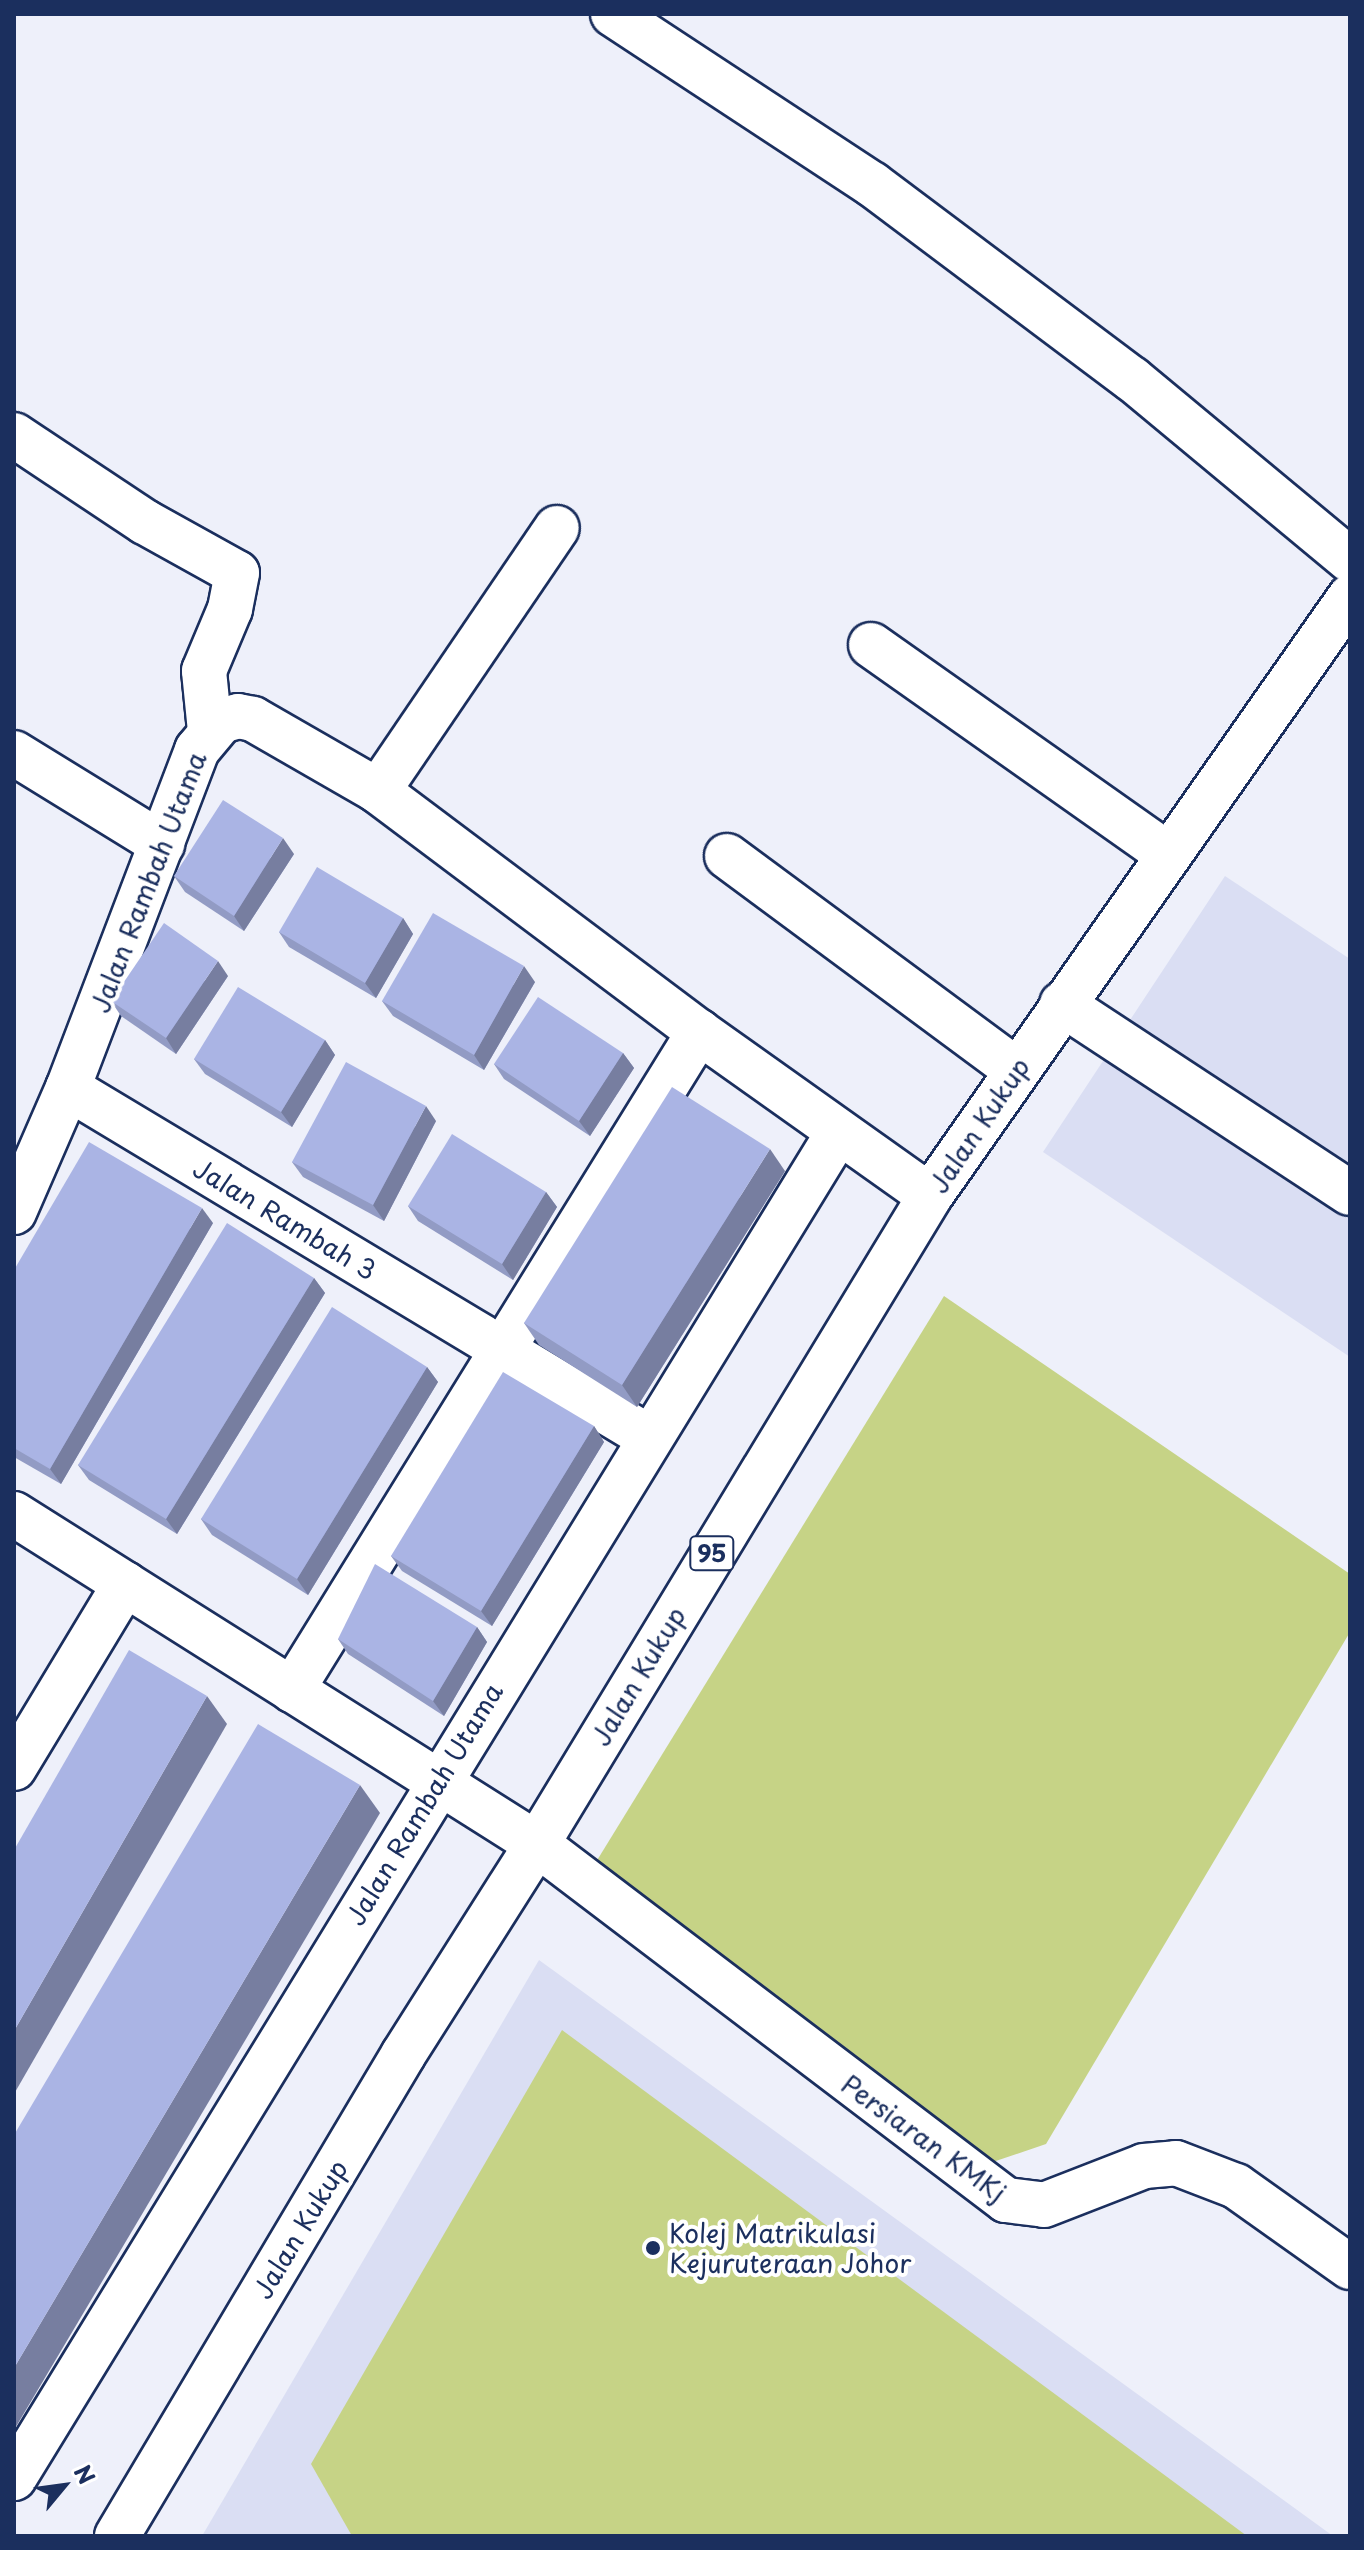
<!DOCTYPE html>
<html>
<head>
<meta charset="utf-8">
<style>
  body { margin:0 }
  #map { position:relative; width:1364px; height:2550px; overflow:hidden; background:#eef0fa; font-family:"Playpen Sans",sans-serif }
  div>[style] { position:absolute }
  .built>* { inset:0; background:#dadef3 }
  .green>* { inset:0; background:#c6d386 }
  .roads { filter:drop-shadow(2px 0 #1b2f5e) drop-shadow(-2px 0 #1b2f5e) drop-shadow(0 2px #1b2f5e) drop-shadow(0 -2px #1b2f5e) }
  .minor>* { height:44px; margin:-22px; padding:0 22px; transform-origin:22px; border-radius:22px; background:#fff }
  .major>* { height:44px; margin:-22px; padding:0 22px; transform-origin:22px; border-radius:22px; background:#fff }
  .wall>* { inset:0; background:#929bc4 }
  .shaded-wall>* { inset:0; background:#777ea0 }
  .building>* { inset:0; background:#aab4e4 }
  .dots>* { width:22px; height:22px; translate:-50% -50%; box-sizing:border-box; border:4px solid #fff; border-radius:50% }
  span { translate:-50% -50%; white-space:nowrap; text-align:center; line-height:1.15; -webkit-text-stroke:8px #fff; paint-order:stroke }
  .shield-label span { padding:2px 6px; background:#fff; border:2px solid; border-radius:6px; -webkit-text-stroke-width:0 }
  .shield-label { font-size:24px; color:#1b2f5e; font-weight:700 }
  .street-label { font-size:26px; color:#1b2f5e }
  .poi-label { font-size:26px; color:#1b2f5e }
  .left { translate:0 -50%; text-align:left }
  .frame { position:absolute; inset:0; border:16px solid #1b2f5e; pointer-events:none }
  .north { position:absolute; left:24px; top:2446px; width:80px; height:80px; -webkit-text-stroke:6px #fff; paint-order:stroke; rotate:61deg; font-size:22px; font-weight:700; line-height:32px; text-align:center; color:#1b2f5e }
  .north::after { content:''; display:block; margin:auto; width:28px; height:36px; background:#1b2f5e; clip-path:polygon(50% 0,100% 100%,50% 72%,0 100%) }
</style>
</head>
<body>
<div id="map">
  <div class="built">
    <div style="clip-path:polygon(1225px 876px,1350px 959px,1350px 1357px,1043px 1152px)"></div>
    <div style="clip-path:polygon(539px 1960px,1333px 2536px,202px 2536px)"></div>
  </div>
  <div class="green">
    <div style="clip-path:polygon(944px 1296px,1350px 1574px,1350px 1632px,1046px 2144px,969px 2170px,588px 1875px)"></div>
    <div style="clip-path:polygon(562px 2030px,1247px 2536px,352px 2536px,311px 2464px)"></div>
  </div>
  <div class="roads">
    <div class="minor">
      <div style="left:613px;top:14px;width:310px;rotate:33.3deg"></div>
      <div style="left:872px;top:184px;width:325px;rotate:36.9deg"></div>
      <div style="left:1132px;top:379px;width:283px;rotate:39.7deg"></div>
      <div style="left:14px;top:435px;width:157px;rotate:33.6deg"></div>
      <div style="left:145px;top:522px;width:105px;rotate:29deg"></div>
      <div style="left:237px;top:573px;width:37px;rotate:101deg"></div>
      <div style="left:230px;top:609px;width:67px;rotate:112.8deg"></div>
      <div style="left:204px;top:671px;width:60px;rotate:84.3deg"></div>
      <div style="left:871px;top:645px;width:361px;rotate:35.2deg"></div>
      <div style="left:14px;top:753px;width:174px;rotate:31.6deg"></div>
      <div style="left:378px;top:791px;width:318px;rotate:-55.8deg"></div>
      <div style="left:727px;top:856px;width:358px;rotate:36.5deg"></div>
      <div style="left:1062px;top:1004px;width:344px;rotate:33.3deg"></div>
      <div style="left:68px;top:1088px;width:679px;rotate:31.02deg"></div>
      <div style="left:14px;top:1212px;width:135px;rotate:-66.5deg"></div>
      <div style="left:68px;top:1088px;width:362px;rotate:-69.1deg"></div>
      <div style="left:197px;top:750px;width:38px;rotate:-50deg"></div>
      <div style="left:221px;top:721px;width:18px;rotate:-16deg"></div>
      <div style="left:238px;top:716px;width:15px;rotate:11deg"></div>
      <div style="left:253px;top:719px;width:144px;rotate:29.9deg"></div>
      <div style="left:378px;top:791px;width:401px;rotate:36.9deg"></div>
      <div style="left:699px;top:1032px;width:283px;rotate:35.4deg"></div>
      <div style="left:14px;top:1514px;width:618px;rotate:32.25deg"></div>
      <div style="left:537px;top:1844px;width:589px;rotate:37.2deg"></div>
      <div style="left:1006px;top:2200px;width:38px;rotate:7deg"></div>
      <div style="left:1044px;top:2205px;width:107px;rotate:-21.3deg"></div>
      <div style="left:1144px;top:2166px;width:32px;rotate:-5deg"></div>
      <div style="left:1176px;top:2163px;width:64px;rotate:21deg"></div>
      <div style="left:1236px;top:2186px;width:140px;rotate:35.4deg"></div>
      <div style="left:292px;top:1690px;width:774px;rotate:-58.26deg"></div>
      <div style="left:14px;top:1768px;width:215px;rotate:-58.9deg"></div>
      <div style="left:14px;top:2478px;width:1577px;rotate:-58.51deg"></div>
    </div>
    <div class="major">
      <div style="left:117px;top:2536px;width:560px;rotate:-59.26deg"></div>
      <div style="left:403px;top:2055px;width:250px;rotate:-57.6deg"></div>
      <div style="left:537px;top:1844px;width:758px;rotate:-58.76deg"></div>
      <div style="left:930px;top:1196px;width:732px;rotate:-54.96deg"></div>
    </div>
  </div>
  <div class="wall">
    <div style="clip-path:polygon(294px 854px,244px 931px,185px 892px,174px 876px)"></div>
    <div style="clip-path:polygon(403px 918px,413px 934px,376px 998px,289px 947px,279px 932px)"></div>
    <div style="clip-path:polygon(228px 976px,176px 1054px,121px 1016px,111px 1001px)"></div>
    <div style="clip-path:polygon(535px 982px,484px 1070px,393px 1016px,382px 1001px)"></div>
    <div style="clip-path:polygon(325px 1040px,335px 1055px,292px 1127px,205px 1074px,194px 1059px)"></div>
    <div style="clip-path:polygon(623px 1053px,634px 1068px,590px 1136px,504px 1079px,494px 1064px)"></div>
    <div style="clip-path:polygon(436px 1121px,384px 1221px,303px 1177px,292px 1162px)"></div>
    <div style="clip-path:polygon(785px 1171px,637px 1407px,539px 1345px,524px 1323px)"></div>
    <div style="clip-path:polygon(546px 1192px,557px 1207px,513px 1280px,418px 1221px,408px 1206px)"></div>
    <div style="clip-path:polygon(213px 1223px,61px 1484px,14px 1457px,14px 1270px)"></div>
    <div style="clip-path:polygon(314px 1278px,325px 1293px,177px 1534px,89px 1480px,78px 1465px)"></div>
    <div style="clip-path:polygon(427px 1367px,438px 1382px,308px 1595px,212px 1535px,201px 1519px)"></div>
    <div style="clip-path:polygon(594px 1426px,604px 1442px,492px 1626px,402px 1571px,391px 1556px)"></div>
    <div style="clip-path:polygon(477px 1627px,487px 1642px,444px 1716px,348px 1654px,338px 1639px)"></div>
  </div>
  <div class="shaded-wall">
    <div style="clip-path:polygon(283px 838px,294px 854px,244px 931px,234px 916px)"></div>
    <div style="clip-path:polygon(403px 918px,413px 934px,376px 998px,365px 983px)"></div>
    <div style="clip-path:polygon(218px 961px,228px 976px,176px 1054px,166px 1038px)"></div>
    <div style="clip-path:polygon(524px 966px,535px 982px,484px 1070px,474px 1055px)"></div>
    <div style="clip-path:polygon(325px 1040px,335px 1055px,292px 1127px,281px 1112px)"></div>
    <div style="clip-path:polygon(623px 1053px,634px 1068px,590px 1136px,579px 1121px)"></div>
    <div style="clip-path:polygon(426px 1106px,436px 1121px,384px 1221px,373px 1205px)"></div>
    <div style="clip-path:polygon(770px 1149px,785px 1171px,637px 1407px,622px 1385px)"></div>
    <div style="clip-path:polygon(546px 1192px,557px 1207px,513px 1280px,502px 1264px)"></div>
    <div style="clip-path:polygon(202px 1208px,213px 1223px,61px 1484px,50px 1469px)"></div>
    <div style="clip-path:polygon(314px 1278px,325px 1293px,177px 1534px,166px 1519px)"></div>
    <div style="clip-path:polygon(427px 1367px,438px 1382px,308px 1595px,297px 1579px)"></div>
    <div style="clip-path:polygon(594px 1426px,604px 1442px,492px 1626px,481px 1611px)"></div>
    <div style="clip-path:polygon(477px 1627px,487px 1642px,444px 1716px,433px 1701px)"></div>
    <div style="clip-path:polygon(207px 1696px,227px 1724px,14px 2094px,14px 2031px)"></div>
    <div style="clip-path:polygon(360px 1785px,380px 1813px,14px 2430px,14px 2368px)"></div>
  </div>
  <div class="building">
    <div style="clip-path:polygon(223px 800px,283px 838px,234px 916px,174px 876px)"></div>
    <div style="clip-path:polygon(317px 867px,403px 918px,365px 983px,279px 932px)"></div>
    <div style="clip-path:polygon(433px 913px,524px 966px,474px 1055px,382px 1001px)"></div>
    <div style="clip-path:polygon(164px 923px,218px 961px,166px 1038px,111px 1001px)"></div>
    <div style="clip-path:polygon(238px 987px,325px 1040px,281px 1112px,194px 1059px)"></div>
    <div style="clip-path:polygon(538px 997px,623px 1053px,579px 1121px,494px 1064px)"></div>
    <div style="clip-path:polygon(346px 1062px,426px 1106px,373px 1205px,292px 1162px)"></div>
    <div style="clip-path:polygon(672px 1087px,770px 1149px,622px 1385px,524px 1323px)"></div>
    <div style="clip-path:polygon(452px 1134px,546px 1192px,502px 1264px,408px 1206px)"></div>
    <div style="clip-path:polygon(89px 1142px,202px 1208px,50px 1469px,14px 1448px,14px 1270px)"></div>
    <div style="clip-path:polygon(227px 1223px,314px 1278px,166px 1519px,78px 1465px)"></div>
    <div style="clip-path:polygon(332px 1307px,427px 1367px,297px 1579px,201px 1519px)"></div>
    <div style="clip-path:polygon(503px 1372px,594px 1426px,481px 1611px,391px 1556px)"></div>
    <div style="clip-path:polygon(375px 1564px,477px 1627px,433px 1701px,338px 1639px)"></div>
    <div style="clip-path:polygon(129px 1650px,207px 1696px,14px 2031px,14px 1850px)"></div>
    <div style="clip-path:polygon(258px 1724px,360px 1785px,14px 2368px,14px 2135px)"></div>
  </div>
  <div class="dots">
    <div style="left:653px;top:2248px;background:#1b2f5e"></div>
  </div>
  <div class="shield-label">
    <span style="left:712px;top:1553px">95</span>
  </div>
  <div class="street-label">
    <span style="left:148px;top:882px;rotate:-69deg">Jalan Rambah Utama</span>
    <span style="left:979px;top:1125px;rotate:-56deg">Jalan Kukup</span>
    <span style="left:285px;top:1219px;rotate:31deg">Jalan Rambah 3</span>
    <span style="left:638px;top:1676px;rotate:-59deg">Jalan Kukup</span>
    <span style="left:424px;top:1804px;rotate:-59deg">Jalan Rambah Utama</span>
    <span style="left:924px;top:2138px;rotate:36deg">Persiaran KMKj</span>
    <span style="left:300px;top:2229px;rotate:-59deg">Jalan Kukup</span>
  </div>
  <div class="poi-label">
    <span class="left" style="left:669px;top:2248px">Kolej Matrikulasi<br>Kejuruteraan Johor</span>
  </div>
  <div class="frame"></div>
  <div class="north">N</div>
</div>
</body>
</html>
